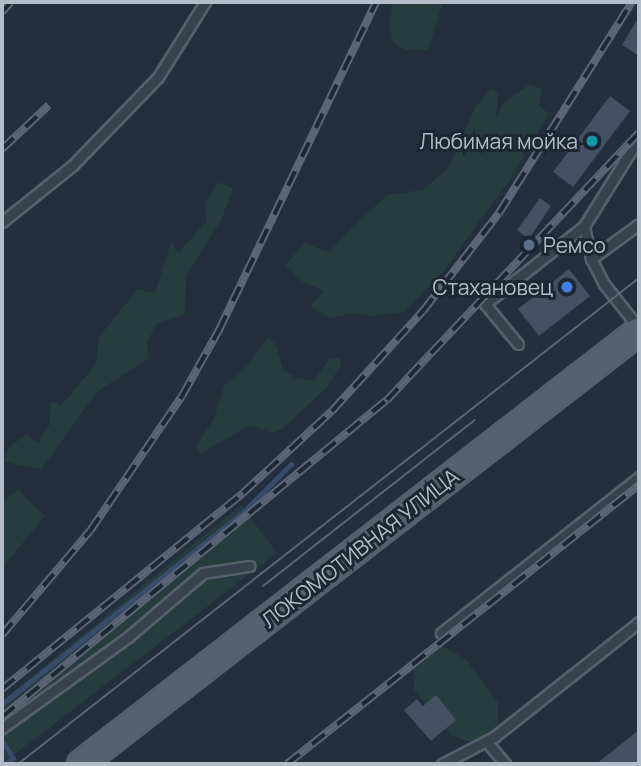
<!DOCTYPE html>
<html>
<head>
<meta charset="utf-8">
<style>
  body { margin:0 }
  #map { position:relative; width:641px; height:766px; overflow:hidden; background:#242f3e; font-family:Manrope,sans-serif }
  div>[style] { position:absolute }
  .green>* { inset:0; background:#263c3f }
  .stream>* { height:5px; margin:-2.5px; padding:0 2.5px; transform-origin:2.5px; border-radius:2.5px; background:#394c67 }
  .building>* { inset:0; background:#455162 }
  .roads { filter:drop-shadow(2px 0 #565f6c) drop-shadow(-2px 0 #565f6c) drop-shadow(0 2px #565f6c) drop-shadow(0 -2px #565f6c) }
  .service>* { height:9px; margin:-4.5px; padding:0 4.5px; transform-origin:4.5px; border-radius:4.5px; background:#38414e }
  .primary>* { height:26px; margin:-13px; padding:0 13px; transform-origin:13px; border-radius:13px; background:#56606e }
  .tram>* { height:2px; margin:-1px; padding:0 1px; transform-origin:1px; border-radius:1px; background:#5a6575 }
  .rail>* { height:8px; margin-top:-4px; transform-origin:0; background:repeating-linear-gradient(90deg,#1d2633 0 16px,#5a6575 0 32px); box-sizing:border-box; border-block:2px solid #5a6575 }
  .dots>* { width:19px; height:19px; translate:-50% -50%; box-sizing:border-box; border:4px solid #1d2633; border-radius:50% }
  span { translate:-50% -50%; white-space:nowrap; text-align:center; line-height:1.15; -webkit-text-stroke:6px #1d2633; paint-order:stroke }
  .poi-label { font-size:21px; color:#b4bcc9 }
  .right { translate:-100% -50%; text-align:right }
  .left { translate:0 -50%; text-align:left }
  .street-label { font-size:21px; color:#b4bcc9 }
  .frame { position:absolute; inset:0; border:4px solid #b4bcc9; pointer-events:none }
</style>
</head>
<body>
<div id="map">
  <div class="green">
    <div style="clip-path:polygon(393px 2px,443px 2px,428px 50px,405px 50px,393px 42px,389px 25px)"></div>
    <div style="clip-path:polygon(530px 84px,542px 89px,539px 105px,549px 114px,514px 174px,442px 273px,405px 312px,370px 316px,351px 313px,329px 318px,311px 306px,324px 291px,303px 282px,285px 265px,305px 243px,327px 252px,387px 195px,422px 190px,448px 169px,476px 106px,491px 89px,498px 94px,496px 116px,505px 102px)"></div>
    <div style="clip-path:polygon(218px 182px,233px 189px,221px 220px,186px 276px,185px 314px,156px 324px,147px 343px,149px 358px,98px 391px,41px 469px,4px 462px,9px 447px,27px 434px,38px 443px,49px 426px,51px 401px,61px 406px,96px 364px,99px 337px,138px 289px,155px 293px,171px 242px,178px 253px,207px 221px,205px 204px)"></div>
    <div style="clip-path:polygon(268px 338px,275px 343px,283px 369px,297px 379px,314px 380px,330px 358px,340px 358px,341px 366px,325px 389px,282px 429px,271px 433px,250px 425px,200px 454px,197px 445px,214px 419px,224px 386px,247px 366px)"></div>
    <div style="clip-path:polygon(18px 490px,45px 516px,2px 568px,2px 502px)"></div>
    <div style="clip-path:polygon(241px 505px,277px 553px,2px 764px,2px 701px)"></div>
    <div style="clip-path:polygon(441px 646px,466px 659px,498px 703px,498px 729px,473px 744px,451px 735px,414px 689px,414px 660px)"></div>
  </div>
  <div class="stream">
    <div style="left:2px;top:704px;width:308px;rotate:-38.5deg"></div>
    <div style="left:243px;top:512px;width:68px;rotate:-45deg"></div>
    <div style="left:4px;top:744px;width:17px;rotate:57deg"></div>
    <div style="left:13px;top:758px;width:10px;rotate:143deg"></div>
  </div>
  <div class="building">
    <div style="clip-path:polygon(639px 17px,639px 56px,622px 45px)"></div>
    <div style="clip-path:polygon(610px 96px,630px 111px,573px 187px,553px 172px)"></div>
    <div style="clip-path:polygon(540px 198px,551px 206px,529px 239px,517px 230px)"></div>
    <div style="clip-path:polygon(569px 269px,590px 296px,539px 336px,518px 309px)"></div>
    <div style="clip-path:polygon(436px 695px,456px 720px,431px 741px,404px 710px,417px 699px,423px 706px)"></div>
    <div style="clip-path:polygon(639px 730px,639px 764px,596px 764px)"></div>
  </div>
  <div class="roads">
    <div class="service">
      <div style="left:2px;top:222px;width:91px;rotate:-38.8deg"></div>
      <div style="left:73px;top:165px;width:122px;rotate:-46deg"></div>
      <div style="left:158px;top:77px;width:89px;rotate:-57.9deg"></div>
      <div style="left:591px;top:259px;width:59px;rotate:-36.1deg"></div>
      <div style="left:638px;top:327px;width:55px;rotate:-128.3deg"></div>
      <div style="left:604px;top:284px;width:28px;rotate:-117deg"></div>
      <div style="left:591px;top:259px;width:34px;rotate:-102deg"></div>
      <div style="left:584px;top:226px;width:104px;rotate:-58deg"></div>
      <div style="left:518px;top:344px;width:52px;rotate:-129.5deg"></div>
      <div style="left:485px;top:304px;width:126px;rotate:-38.2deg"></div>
      <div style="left:441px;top:633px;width:252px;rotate:-38.2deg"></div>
      <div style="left:2px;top:728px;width:155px;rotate:-35.8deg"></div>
      <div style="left:128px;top:637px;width:99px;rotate:-40.5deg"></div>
      <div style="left:203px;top:573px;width:47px;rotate:-8.7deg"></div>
      <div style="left:486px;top:741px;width:30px;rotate:50deg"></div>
      <div style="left:442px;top:764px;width:59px;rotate:-27.4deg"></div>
      <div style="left:494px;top:737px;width:185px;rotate:-38.4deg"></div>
    </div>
    <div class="primary">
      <div style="left:81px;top:764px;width:706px;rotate:-37.81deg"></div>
    </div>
  </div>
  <div class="tram">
    <div style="left:263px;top:586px;width:269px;rotate:-38.1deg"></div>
    <div style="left:18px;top:764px;width:789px;rotate:-38.05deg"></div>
  </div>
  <div class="rail">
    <div style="left:2px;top:12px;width:13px;rotate:-48deg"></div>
    <div style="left:2px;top:149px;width:64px;rotate:-43.1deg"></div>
    <div style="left:2px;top:635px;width:136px;rotate:-49.8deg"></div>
    <div style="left:90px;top:531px;width:163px;rotate:-55.7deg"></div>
    <div style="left:182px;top:396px;width:76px;rotate:-60.7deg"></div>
    <div style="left:219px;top:330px;width:364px;rotate:-64.4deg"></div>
    <div style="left:2px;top:689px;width:311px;rotate:-39.1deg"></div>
    <div style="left:243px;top:493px;width:121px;rotate:-42.7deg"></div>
    <div style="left:332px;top:411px;width:135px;rotate:-47.7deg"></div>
    <div style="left:423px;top:311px;width:124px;rotate:-52.2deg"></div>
    <div style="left:499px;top:213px;width:249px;rotate:-57.8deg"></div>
    <div style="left:2px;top:717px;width:499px;rotate:-39.5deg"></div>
    <div style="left:387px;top:400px;width:367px;rotate:-46.7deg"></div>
    <div style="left:287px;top:764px;width:449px;rotate:-38.4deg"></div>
  </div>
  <div class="dots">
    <div style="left:592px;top:141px;background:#0f9aa8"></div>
    <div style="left:529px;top:245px;background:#5c6f8a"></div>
    <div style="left:567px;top:287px;background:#3f7fe0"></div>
  </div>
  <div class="poi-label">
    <span class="right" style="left:578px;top:141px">Любимая мойка</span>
    <span class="left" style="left:543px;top:245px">Ремсо</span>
    <span class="right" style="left:553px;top:287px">Стахановец</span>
  </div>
  <div class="street-label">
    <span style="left:360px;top:548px;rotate:-38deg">ЛОКОМОТИВНАЯ УЛИЦА</span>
  </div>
  <div class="frame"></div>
</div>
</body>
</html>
